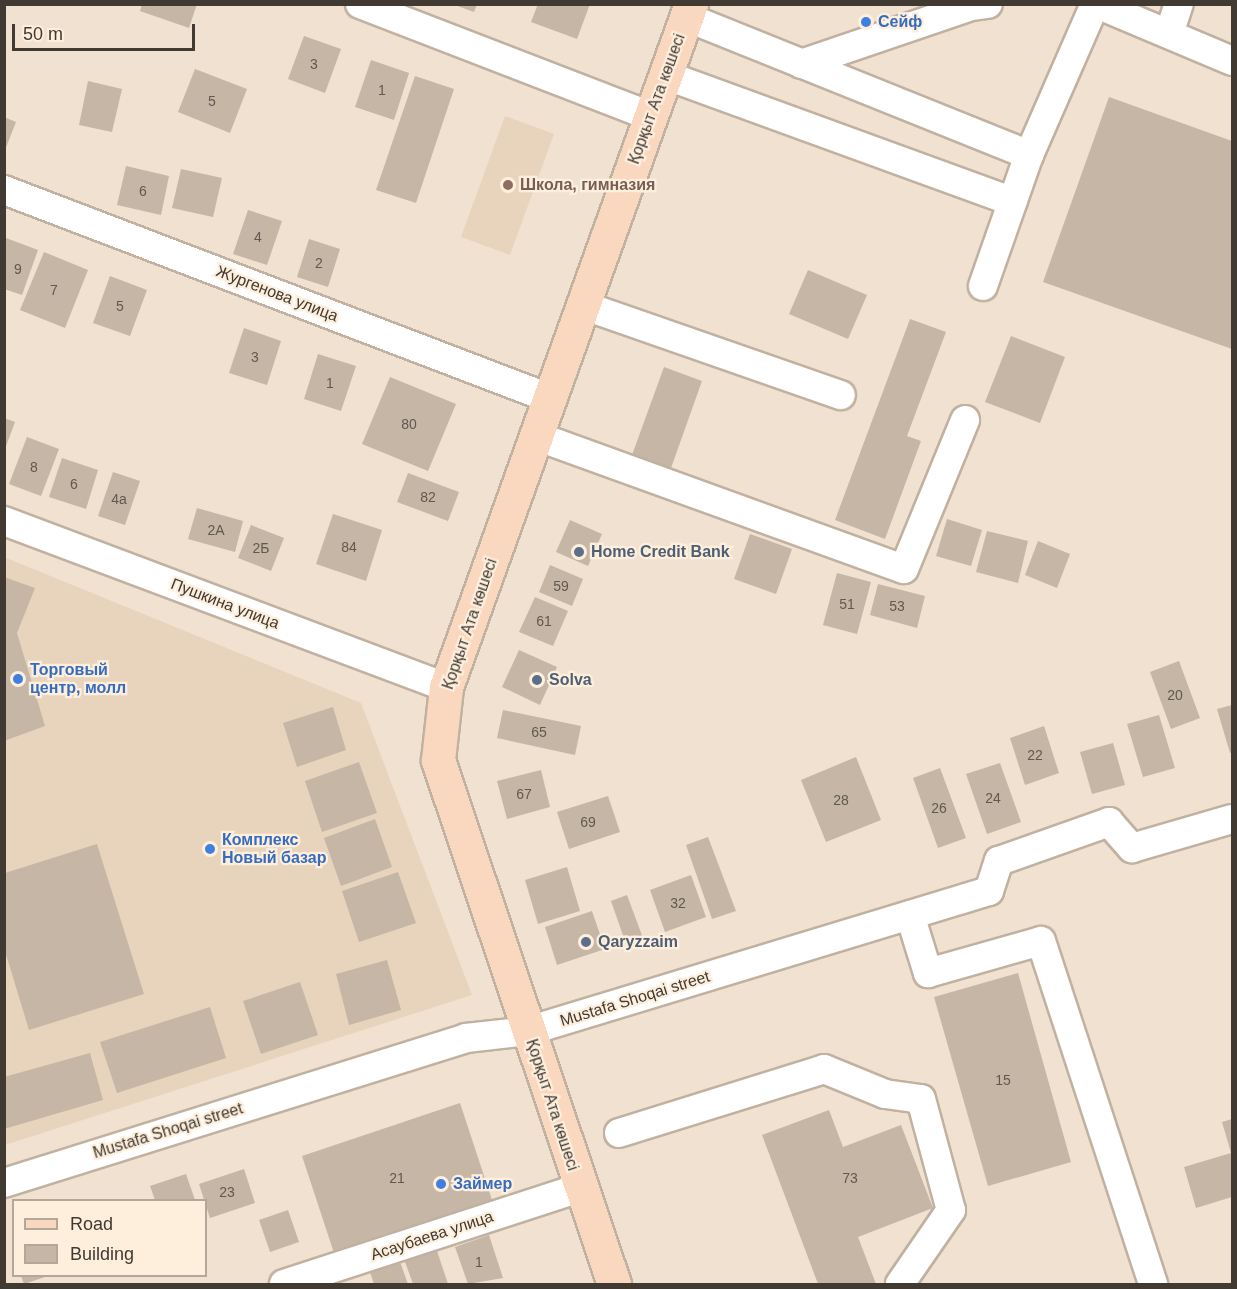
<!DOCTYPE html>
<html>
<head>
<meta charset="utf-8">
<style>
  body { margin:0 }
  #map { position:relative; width:1237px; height:1289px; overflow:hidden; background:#f1e1d0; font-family:Helvetica,sans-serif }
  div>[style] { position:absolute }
  .built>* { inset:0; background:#e8d4bd }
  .building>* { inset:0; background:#c5b6a6 }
  .roads { filter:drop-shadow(2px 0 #c0b1a1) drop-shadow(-2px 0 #c0b1a1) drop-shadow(0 2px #c0b1a1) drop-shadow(0 -2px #c0b1a1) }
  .minor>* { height:28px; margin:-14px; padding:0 14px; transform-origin:14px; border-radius:14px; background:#fff }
  .major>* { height:33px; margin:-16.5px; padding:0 16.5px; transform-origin:16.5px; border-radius:16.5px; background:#fad7bf }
  .dots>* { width:16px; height:16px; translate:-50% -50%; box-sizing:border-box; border:3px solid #feefdd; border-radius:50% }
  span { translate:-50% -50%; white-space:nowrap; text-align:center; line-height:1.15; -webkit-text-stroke:4.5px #feefdd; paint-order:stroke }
  .number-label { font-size:14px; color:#615950 }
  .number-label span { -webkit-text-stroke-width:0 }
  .shop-label { font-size:16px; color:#366cbe; font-weight:700 }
  .left { translate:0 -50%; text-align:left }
  .street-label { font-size:16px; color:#403a33 }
  .education-label { font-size:16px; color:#785e54; font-weight:700 }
  .service-label { font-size:16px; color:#4e5e75; font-weight:700 }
  .frame { position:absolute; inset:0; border:6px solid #403a33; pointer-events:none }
  .legend { position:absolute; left:12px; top:1199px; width:195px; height:78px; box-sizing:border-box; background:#feefdd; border:2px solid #b2a799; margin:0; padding:8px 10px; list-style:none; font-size:18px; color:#403a33 }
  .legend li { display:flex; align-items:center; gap:12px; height:30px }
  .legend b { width:30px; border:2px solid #b2a799 }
  .scale { position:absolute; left:12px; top:24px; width:183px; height:27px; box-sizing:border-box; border:3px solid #403a33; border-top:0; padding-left:8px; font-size:18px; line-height:21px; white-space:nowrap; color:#403a33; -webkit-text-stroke:4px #feefdd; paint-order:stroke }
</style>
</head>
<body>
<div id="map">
  <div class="built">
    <div style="clip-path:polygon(505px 116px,554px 134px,510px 255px,461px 237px)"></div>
    <div style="clip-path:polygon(4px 557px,361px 703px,472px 995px,5px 1145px)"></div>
  </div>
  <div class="building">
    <div style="clip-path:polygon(142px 4px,197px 4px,189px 28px,140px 11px)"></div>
    <div style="clip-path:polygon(452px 4px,477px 4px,474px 12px)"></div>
    <div style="clip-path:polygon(538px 4px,590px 4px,577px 39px,531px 22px)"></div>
    <div style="clip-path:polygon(304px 36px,341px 49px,325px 93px,288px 79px)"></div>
    <div style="clip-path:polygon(371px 60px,409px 73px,394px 120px,355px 107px)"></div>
    <div style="clip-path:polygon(195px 69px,247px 89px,230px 133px,178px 112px)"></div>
    <div style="clip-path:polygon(415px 76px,454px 89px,416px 203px,376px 190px)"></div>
    <div style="clip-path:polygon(88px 81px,122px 89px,112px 132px,79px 125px)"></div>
    <div style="clip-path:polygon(1109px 97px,1232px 141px,1232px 349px,1043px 282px)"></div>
    <div style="clip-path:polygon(4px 117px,16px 122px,5px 150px,4px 150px)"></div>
    <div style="clip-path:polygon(126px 166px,169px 176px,161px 215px,117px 205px)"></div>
    <div style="clip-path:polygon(181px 169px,222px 178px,213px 217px,172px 208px)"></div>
    <div style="clip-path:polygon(248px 210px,282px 221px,267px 265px,233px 254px)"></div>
    <div style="clip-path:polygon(6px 238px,38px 250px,22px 295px,4px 289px)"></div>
    <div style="clip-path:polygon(309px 239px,340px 249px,328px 287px,297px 277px)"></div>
    <div style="clip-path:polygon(44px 252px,88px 270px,65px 328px,20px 310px)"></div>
    <div style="clip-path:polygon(808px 270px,867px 295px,848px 339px,789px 314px)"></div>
    <div style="clip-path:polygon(110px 276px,147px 290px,130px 336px,93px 323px)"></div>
    <div style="clip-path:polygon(910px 319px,946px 332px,907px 436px,921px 441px,885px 539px,835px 520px)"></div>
    <div style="clip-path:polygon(244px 328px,281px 341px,267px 385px,229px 373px)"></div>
    <div style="clip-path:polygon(1011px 336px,1065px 357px,1040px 423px,985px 402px)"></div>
    <div style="clip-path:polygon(318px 354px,356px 366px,341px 411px,304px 399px)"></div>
    <div style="clip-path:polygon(664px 367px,702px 381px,671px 468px,632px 455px)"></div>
    <div style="clip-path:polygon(390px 377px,456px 404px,428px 471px,362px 444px)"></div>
    <div style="clip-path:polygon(4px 418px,15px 422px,5px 449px,4px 449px)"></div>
    <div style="clip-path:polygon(27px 437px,59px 449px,41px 496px,9px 484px)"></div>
    <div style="clip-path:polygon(62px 458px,98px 470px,86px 509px,49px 497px)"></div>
    <div style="clip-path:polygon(113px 472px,140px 481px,125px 525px,98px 516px)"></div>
    <div style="clip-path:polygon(408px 473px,459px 492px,448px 521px,397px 502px)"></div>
    <div style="clip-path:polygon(197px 508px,243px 521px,235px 552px,188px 539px)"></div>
    <div style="clip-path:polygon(333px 514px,382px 530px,366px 581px,316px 564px)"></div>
    <div style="clip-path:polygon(947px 519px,982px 530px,971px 566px,936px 556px)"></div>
    <div style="clip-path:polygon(570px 520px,602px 534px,588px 566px,556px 552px)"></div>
    <div style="clip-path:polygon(251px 525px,284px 538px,271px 571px,238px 558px)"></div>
    <div style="clip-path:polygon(987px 531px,1028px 541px,1018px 583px,976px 572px)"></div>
    <div style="clip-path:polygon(750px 534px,792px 549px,776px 594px,734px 579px)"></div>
    <div style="clip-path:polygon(1038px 541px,1070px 554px,1057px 588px,1025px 575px)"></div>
    <div style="clip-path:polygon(550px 565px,583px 579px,572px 606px,539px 592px)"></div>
    <div style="clip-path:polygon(837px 573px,871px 582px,857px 634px,823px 625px)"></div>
    <div style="clip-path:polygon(4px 577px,35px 588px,17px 633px,45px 726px,4px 741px)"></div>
    <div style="clip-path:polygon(878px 584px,925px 596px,917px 628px,870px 615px)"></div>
    <div style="clip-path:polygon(535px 597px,568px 611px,553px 646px,519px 632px)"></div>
    <div style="clip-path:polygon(519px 650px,557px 667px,540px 705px,502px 687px)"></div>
    <div style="clip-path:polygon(1179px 661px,1200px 718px,1171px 729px,1150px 672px)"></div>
    <div style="clip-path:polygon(1232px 705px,1232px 752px,1230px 753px,1217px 709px)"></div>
    <div style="clip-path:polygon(333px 707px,346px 750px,297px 767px,283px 723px)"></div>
    <div style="clip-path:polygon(503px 710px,581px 726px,575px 755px,497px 738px)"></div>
    <div style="clip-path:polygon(1159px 715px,1175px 768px,1143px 777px,1127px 724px)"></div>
    <div style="clip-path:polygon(1044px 726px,1059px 773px,1025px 785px,1010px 738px)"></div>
    <div style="clip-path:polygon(1113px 743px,1125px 785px,1092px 794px,1080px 752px)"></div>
    <div style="clip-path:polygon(856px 757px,881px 820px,826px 842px,801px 780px)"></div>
    <div style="clip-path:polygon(359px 762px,377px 813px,322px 832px,305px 781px)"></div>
    <div style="clip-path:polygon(1000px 763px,1021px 822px,987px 834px,966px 774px)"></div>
    <div style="clip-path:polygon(940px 768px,966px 838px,938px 848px,913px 778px)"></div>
    <div style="clip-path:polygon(541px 770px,550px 807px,507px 819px,497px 781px)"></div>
    <div style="clip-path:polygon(608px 796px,620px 832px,569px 849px,557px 812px)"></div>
    <div style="clip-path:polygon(375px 819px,392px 867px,341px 886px,324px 838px)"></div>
    <div style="clip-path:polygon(708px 837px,736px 911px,712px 919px,686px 845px)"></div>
    <div style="clip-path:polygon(97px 844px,144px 994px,29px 1030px,5px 951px,5px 873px)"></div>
    <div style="clip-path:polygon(567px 867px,580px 911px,538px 924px,525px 880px)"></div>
    <div style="clip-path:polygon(398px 872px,416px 923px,359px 942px,342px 891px)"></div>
    <div style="clip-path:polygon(691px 875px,706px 917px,665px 932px,650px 890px)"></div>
    <div style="clip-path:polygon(627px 895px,643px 938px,626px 944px,611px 901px)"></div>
    <div style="clip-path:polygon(592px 911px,605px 949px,557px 965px,545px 927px)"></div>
    <div style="clip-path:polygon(387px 960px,401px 1010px,349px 1025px,336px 974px)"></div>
    <div style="clip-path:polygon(1018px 973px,1071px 1162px,988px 1186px,934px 997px)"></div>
    <div style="clip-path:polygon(300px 982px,318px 1035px,261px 1054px,243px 1001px)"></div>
    <div style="clip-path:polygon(210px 1007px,226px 1058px,117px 1093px,100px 1042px)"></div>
    <div style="clip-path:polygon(90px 1053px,103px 1100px,4px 1129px,4px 1077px)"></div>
    <div style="clip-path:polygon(460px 1103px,492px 1200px,334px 1253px,302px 1156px)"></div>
    <div style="clip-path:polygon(829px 1110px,843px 1147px,901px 1125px,933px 1208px,858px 1237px,876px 1284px,818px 1284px,762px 1135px)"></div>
    <div style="clip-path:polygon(1232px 1119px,1232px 1197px,1196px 1208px,1184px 1167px,1231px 1153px,1222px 1122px)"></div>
    <div style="clip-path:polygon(244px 1169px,255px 1203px,210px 1218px,199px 1184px)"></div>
    <div style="clip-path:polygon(186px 1174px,195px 1200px,155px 1200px,150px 1186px)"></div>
    <div style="clip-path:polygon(288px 1210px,299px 1242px,270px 1252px,259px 1220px)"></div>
    <div style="clip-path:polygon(489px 1235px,503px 1278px,468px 1284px,455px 1247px)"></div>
    <div style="clip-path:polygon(436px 1248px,448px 1284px,413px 1284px,404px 1259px)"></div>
    <div style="clip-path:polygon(399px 1259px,408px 1284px,374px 1284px,369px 1269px)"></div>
    <div style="clip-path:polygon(21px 1276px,48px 1276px,24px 1284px)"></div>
  </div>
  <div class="roads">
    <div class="minor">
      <div style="left:360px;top:4px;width:312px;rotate:21.1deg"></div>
      <div style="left:1097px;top:4px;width:147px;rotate:22.9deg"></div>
      <div style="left:686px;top:17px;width:370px;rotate:21.9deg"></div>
      <div style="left:1029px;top:155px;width:165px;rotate:-66.4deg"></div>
      <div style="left:1169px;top:34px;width:32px;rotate:-72deg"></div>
      <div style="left:801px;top:64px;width:180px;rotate:-18.8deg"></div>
      <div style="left:971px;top:6px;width:17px;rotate:-7deg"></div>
      <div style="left:665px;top:75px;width:370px;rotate:20deg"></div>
      <div style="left:4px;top:190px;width:583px;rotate:20.89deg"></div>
      <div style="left:983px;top:286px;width:139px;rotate:-70.7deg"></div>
      <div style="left:582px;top:305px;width:274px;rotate:19.2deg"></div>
      <div style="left:536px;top:436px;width:391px;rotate:19.9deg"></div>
      <div style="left:904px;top:569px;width:161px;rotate:-67.7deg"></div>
      <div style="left:4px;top:521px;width:472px;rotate:20.6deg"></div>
      <div style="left:910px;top:915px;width:61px;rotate:72.8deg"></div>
      <div style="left:928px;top:973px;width:117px;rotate:-15.8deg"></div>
      <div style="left:1041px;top:941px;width:361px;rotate:71.9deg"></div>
      <div style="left:619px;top:1133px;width:215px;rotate:-17.3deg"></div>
      <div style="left:824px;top:1069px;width:66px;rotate:22.3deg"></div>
      <div style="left:885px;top:1094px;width:36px;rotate:8deg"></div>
      <div style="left:921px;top:1099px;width:115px;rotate:74.9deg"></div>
      <div style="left:951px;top:1210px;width:90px;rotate:124.6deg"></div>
      <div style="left:4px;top:1183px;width:484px;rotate:-17.4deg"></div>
      <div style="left:466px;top:1038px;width:62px;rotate:-6.4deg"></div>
      <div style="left:528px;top:1031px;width:482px;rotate:-16.9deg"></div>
      <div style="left:989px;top:891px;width:32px;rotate:-72deg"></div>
      <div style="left:999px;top:861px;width:117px;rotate:-19.5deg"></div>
      <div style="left:1109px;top:822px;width:35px;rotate:49deg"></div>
      <div style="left:1132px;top:848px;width:104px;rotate:-16.2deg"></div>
      <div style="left:284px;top:1284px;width:310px;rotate:-18deg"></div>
    </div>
    <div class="major">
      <div style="left:614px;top:1284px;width:553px;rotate:-108.57deg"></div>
      <div style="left:438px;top:760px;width:73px;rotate:-83.7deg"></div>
      <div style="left:446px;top:687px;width:726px;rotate:-70.27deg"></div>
    </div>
  </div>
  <div class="dots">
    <div style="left:866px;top:22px;background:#3f7fe0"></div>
    <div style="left:508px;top:185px;background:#8d6e63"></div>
    <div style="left:579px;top:552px;background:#5c6f8a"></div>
    <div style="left:18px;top:679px;background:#3f7fe0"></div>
    <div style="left:537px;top:680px;background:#5c6f8a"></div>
    <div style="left:210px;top:849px;background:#3f7fe0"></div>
    <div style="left:586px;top:942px;background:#5c6f8a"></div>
    <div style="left:441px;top:1184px;background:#3f7fe0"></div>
  </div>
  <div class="number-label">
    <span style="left:314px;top:64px">3</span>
    <span style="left:382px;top:90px">1</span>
    <span style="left:212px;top:101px">5</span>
    <span style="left:143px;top:191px">6</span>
    <span style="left:258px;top:237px">4</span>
    <span style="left:319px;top:263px">2</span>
    <span style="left:18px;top:269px">9</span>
    <span style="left:54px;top:290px">7</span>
    <span style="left:120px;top:306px">5</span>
    <span style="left:255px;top:357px">3</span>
    <span style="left:330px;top:383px">1</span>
    <span style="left:409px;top:424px">80</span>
    <span style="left:34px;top:467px">8</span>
    <span style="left:74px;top:484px">6</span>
    <span style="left:428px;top:497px">82</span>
    <span style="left:119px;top:499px">4а</span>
    <span style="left:216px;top:530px">2А</span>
    <span style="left:349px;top:547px">84</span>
    <span style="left:261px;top:548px">2Б</span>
    <span style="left:561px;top:586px">59</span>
    <span style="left:847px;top:604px">51</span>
    <span style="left:897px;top:606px">53</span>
    <span style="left:544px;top:621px">61</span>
    <span style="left:1175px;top:695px">20</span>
    <span style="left:539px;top:732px">65</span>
    <span style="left:1035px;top:755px">22</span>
    <span style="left:524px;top:794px">67</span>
    <span style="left:993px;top:798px">24</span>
    <span style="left:841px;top:800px">28</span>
    <span style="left:939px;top:808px">26</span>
    <span style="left:588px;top:822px">69</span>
    <span style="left:678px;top:903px">32</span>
    <span style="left:1003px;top:1080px">15</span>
    <span style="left:397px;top:1178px">21</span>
    <span style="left:850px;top:1178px">73</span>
    <span style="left:227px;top:1192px">23</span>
    <span style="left:479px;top:1262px">1</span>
  </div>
  <div class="shop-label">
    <span class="left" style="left:878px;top:22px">Сейф</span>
    <span class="left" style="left:30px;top:679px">Торговый<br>центр, молл</span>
    <span class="left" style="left:222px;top:849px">Комплекс<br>Новый базар</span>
    <span class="left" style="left:453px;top:1184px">Займер</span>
  </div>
  <div class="street-label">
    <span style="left:657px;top:99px;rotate:-70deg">Қорқыт Ата көшесі</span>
    <span style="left:277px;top:294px;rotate:21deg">Жургенова улица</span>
    <span style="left:225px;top:604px;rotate:21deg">Пушкина улица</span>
    <span style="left:470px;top:624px;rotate:-71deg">Қорқыт Ата көшесі</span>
    <span style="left:635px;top:999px;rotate:-17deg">Mustafa Shoqai street</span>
    <span style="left:552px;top:1105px;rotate:72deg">Қорқыт Ата көшесі</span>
    <span style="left:168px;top:1131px;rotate:-17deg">Mustafa Shoqai street</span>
    <span style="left:432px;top:1236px;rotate:-18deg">Асаубаева улица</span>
  </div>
  <div class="education-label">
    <span class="left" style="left:520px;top:185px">Школа, гимназия</span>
  </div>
  <div class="service-label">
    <span class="left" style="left:591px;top:552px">Home Credit Bank</span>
    <span class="left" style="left:549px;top:680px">Solva</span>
    <span class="left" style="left:598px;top:942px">Qaryzzaim</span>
  </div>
  <div class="frame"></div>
  <ul class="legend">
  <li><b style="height:8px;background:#fad7bf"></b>Road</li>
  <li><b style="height:16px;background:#c5b6a6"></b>Building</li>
  </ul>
  <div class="scale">50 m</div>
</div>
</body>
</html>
